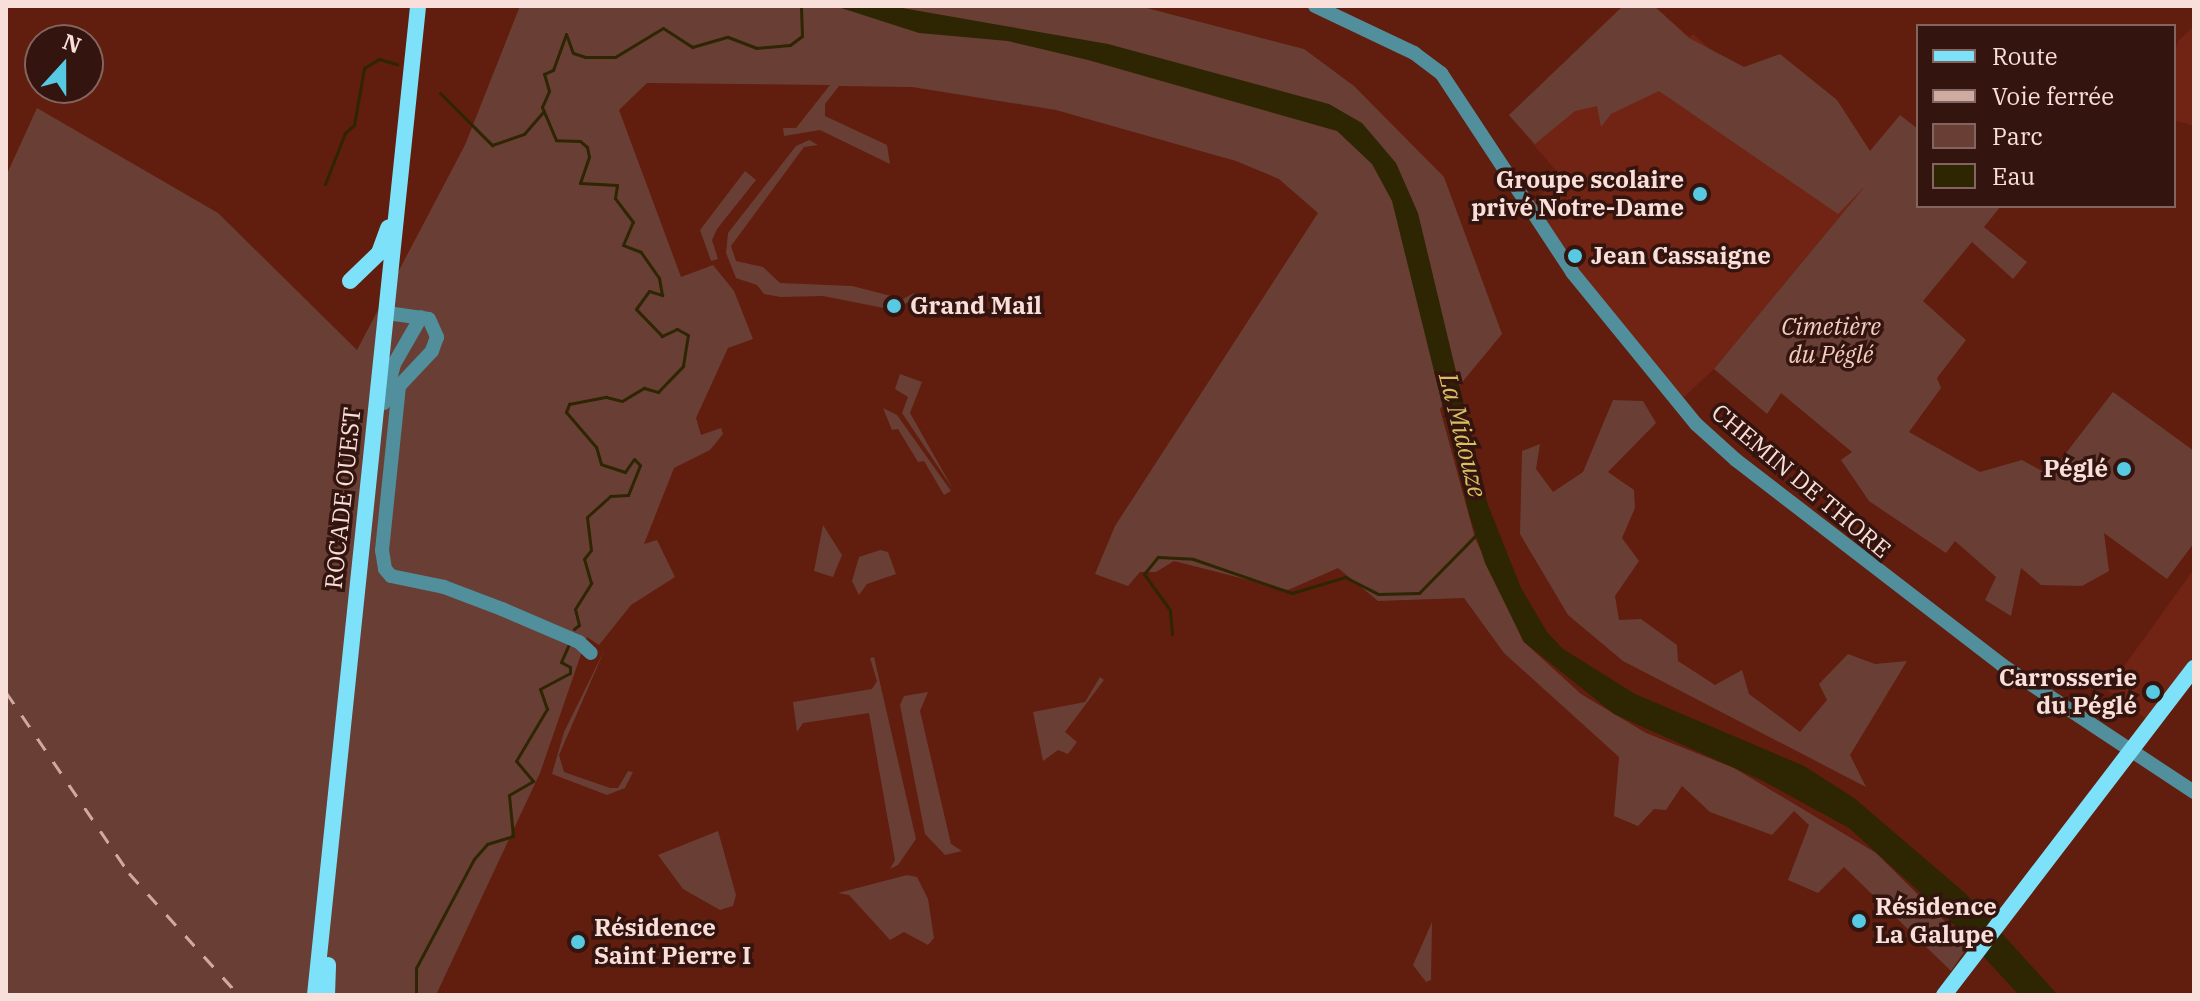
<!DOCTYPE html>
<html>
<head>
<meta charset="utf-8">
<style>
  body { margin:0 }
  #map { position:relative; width:2200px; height:1001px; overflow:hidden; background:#611d0e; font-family:"IBM Plex Serif",serif }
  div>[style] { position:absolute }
  .built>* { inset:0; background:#712413 }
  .green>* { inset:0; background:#693f35 }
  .water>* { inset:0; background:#2e2503 }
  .stream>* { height:3px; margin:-1.5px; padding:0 1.5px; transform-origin:1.5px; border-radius:1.5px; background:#2e2503 }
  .minor>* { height:14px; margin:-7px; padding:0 7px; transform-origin:7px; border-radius:7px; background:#528f9c }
  .major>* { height:16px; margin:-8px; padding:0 8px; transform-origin:8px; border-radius:8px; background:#7de2f9 }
  .rail>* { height:3px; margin-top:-1.5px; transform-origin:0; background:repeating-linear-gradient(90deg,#cfaaa1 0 14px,transparent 0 28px) }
  .dots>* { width:22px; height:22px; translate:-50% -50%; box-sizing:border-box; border:4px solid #33140e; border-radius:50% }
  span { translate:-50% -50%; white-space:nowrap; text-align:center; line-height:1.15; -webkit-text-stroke:7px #33140e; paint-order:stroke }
  .poi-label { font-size:24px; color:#f9dfd9; font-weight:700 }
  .right { translate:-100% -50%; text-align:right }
  .left { translate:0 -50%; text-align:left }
  .park-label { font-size:24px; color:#f3ccc2; font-style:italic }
  .street-label { font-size:24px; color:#f9dfd9 }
  .water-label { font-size:26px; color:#d8bf62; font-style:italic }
  .frame { position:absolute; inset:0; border:8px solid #f9dfd9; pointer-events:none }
  .legend { position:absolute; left:1916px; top:24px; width:260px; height:184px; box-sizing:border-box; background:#33140e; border:2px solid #82655f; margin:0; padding:10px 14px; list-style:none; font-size:24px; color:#f9dfd9 }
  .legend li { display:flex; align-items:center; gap:16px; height:40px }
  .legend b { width:40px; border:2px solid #82655f }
  .north { position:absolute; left:24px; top:24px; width:80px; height:80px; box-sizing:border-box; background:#33140e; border:2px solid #82655f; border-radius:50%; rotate:21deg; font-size:22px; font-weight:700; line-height:32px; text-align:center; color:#f9dfd9 }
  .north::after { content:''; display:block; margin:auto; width:28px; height:36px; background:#57c9e2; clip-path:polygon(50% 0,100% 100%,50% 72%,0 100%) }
</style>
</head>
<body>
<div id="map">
  <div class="built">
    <div style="clip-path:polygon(1623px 6px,1654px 6px,1689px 37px,1693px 34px,1866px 185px,1714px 369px,1683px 398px,1556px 244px,1532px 202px,1561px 177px,1509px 115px)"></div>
    <div style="clip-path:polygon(2194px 26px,2194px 126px,2174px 120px,2174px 55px,2178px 41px)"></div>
    <div style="clip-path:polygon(2194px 569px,2194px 666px,2149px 721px,2107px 690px)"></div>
  </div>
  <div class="green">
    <div style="clip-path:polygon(520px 6px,1139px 6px,1304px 49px,1354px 86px,1444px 177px,1502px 334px,1440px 409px,1475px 538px,1523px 641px,1581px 694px,1646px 733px,1734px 768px,1876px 853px,1969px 945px,1951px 971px,1844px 867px,1818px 893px,1788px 880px,1809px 825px,1794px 811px,1772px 835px,1710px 812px,1682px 786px,1666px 810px,1654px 809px,1638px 826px,1614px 816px,1619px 757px,1504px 653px,1464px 598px,1378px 601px,1338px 568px,1288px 590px,1174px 561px,1156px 572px,1140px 572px,1128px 586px,1095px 574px,1115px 526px,1318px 213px,1279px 179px,1236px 161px,1056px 110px,912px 87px,839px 86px,825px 104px,825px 116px,887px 145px,890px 164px,820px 130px,784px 136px,783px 128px,796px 128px,830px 85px,647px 83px,619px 110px,681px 277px,713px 265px,734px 291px,753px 339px,728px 348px,696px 418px,701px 435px,721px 428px,723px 434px,710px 450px,674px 468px,644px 544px,657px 540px,675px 577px,631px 605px,599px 645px,587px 637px,540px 773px,436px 995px,6px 995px,6px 176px,37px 108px,218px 213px,357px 350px,465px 145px)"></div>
    <div style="clip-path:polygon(1623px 6px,1654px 6px,1689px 38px,1744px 67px,1780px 54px,1837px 100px,1870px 151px,1900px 115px,1918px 129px,1918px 206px,2001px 206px,1984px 227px,2027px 262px,2013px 279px,1972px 242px,1923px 301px,1966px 340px,1937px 378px,1941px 388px,1909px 432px,1980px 472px,2022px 460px,2049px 475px,2113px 392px,2194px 451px,2194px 543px,2167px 579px,2104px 533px,2109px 571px,2082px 586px,2041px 585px,2021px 568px,2011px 616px,1985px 600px,1996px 577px,1955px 541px,1946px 553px,1869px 501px,1841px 460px,1852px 452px,1781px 393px,1767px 414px,1714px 369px,1866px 185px,1838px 214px,1659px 91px,1611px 114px,1601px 127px,1597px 106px,1575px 111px,1535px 144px,1509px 115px)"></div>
    <div style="clip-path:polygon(809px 140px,818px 145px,804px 147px,731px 246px,736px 261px,763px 267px,780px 283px,852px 286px,903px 299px,914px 293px,912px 300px,894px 310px,823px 296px,781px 297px,764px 294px,757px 285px,736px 278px,726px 253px,728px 233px,796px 146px)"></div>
    <div style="clip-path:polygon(745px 171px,756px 180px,717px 229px,712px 240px,718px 259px,711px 261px,700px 230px)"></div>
    <div style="clip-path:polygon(900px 374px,922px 382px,910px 413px,953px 489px,902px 413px,908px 397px,895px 389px)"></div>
    <div style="clip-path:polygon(1613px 400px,1643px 401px,1656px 423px,1608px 472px,1634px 490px,1635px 508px,1622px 538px,1639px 561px,1615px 596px,1619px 620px,1641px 619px,1677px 645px,1678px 661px,1715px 685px,1742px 670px,1749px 694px,1800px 732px,1827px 700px,1819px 684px,1848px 654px,1875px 664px,1907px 661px,1850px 755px,1866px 787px,1623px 661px,1568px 615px,1520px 534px,1522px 451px,1540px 444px,1536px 469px,1553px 492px,1583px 472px)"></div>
    <div style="clip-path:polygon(883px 408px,897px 415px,951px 491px,944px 495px,924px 461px,918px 462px,898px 429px,892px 430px)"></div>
    <div style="clip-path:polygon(823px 525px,842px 555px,833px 577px,814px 571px)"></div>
    <div style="clip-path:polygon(880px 550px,888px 552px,896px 574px,867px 584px,859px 595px,852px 581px,859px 557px)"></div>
    <div style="clip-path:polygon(605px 649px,559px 755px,564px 772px,610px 788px,618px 788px,628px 771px,633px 772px,625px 788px,607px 795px,552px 774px,564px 732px)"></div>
    <div style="clip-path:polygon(874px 657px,916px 839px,898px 865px,890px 869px,895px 860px,869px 713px,803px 723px,797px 732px,793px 702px,872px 689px,877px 681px,870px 658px)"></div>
    <div style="clip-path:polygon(1100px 677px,1104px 680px,1065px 732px,1077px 742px,1068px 754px,1058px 750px,1043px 761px,1033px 712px,1085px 702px)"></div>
    <div style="clip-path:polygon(928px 692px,920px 711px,951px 844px,962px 851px,945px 855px,925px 834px,900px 705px,904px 696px)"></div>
    <div style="clip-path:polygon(718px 831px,736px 895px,733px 906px,720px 910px,683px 889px,658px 855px)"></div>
    <div style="clip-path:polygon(907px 875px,917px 877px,928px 899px,934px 938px,928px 945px,904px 932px,890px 940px,849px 895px,838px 893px)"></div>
    <div style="clip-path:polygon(1432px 922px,1431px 980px,1426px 982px,1413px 965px)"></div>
  </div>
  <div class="water">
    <div style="clip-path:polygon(835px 6px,891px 6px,1108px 44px,1329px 104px,1362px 123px,1396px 163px,1418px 213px,1488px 505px,1521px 588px,1547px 632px,1563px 649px,1635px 694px,1804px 766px,1854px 798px,1965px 893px,2058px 995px,2019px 995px,1945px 915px,1849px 828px,1761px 780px,1614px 714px,1524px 642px,1485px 563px,1470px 517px,1392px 201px,1372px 164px,1337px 131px,1088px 60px,1008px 41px,919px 33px)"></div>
  </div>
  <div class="stream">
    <div style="left:440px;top:93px;width:74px;rotate:45deg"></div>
    <div style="left:492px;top:145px;width:34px;rotate:-19deg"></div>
    <div style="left:524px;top:134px;width:30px;rotate:-49deg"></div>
    <div style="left:325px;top:184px;width:55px;rotate:-68.6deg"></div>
    <div style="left:345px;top:133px;width:12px;rotate:-42deg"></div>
    <div style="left:354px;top:125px;width:58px;rotate:-80deg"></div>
    <div style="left:364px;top:68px;width:17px;rotate:-31deg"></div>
    <div style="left:379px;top:59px;width:19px;rotate:16deg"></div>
    <div style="left:574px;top:629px;width:6px;rotate:-39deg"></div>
    <div style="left:579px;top:625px;width:16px;rotate:-104deg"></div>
    <div style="left:575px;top:609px;width:31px;rotate:-58deg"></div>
    <div style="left:591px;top:583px;width:25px;rotate:-106deg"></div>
    <div style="left:584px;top:559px;width:11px;rotate:-52deg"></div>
    <div style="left:591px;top:550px;width:33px;rotate:-97deg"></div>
    <div style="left:587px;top:517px;width:31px;rotate:-42deg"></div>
    <div style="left:610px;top:496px;width:18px;rotate:-3deg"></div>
    <div style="left:628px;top:495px;width:32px;rotate:-68deg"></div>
    <div style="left:640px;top:465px;width:8px;rotate:-135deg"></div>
    <div style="left:634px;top:459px;width:16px;rotate:125deg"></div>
    <div style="left:625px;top:472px;width:25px;rotate:-162deg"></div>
    <div style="left:601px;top:464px;width:18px;rotate:-106deg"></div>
    <div style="left:596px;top:447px;width:46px;rotate:-130.6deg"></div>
    <div style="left:566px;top:412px;width:9px;rotate:-69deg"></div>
    <div style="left:569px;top:404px;width:38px;rotate:-11deg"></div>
    <div style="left:606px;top:397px;width:16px;rotate:14deg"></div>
    <div style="left:622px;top:401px;width:26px;rotate:-31deg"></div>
    <div style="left:644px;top:388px;width:15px;rotate:16deg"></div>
    <div style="left:658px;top:392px;width:36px;rotate:-46deg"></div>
    <div style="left:683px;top:366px;width:31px;rotate:-81deg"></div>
    <div style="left:688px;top:335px;width:13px;rotate:-151deg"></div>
    <div style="left:677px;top:329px;width:17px;rotate:155deg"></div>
    <div style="left:662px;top:336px;width:37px;rotate:-134deg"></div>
    <div style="left:636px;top:309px;width:22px;rotate:-54deg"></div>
    <div style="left:649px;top:291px;width:14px;rotate:17deg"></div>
    <div style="left:662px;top:295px;width:17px;rotate:-100deg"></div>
    <div style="left:659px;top:278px;width:32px;rotate:-125deg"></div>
    <div style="left:641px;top:252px;width:19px;rotate:-159deg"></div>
    <div style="left:623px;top:245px;width:25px;rotate:-67deg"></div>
    <div style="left:633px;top:222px;width:30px;rotate:-127deg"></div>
    <div style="left:615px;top:198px;width:13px;rotate:-81deg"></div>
    <div style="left:617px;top:185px;width:37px;rotate:-177deg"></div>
    <div style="left:580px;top:183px;width:28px;rotate:-71deg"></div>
    <div style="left:589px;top:157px;width:10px;rotate:-101deg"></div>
    <div style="left:587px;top:147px;width:9px;rotate:-139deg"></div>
    <div style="left:580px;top:141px;width:24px;rotate:-178deg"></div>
    <div style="left:556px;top:140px;width:36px;rotate:-113deg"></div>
    <div style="left:542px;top:107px;width:17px;rotate:-66deg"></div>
    <div style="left:549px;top:91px;width:18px;rotate:-106deg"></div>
    <div style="left:544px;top:74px;width:10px;rotate:-24deg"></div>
    <div style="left:553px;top:70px;width:38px;rotate:-70deg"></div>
    <div style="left:566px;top:34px;width:20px;rotate:70deg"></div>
    <div style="left:573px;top:53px;width:13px;rotate:18deg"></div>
    <div style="left:585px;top:57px;width:30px"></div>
    <div style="left:615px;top:57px;width:56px;rotate:-31.1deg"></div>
    <div style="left:663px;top:28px;width:35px;rotate:33deg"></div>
    <div style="left:692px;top:47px;width:37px;rotate:-16deg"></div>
    <div style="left:728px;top:37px;width:30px;rotate:21deg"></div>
    <div style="left:756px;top:48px;width:34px;rotate:-5deg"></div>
    <div style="left:790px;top:45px;width:15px;rotate:-37deg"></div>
    <div style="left:802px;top:36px;width:30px;rotate:-92deg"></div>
    <div style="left:1172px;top:634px;width:24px;rotate:-95deg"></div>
    <div style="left:1170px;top:610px;width:44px;rotate:-125.8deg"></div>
    <div style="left:1144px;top:574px;width:22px;rotate:-51deg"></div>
    <div style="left:1158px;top:557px;width:35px;rotate:3deg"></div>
    <div style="left:1193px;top:559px;width:105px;rotate:19deg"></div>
    <div style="left:1292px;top:593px;width:55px;rotate:-16.8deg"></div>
    <div style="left:1345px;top:577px;width:37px;rotate:27deg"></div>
    <div style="left:1378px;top:594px;width:41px;rotate:-1.4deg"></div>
    <div style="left:1419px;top:593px;width:86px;rotate:-45.5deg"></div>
    <div style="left:416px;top:995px;width:27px;rotate:-90deg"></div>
    <div style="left:416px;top:968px;width:123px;rotate:-62deg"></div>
    <div style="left:474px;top:859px;width:20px;rotate:-49deg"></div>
    <div style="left:487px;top:844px;width:27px;rotate:-17deg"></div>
    <div style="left:513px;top:836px;width:41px;rotate:-95.6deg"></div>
    <div style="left:509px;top:795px;width:28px;rotate:-30deg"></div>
    <div style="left:533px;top:781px;width:26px;rotate:-130deg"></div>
    <div style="left:516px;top:761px;width:61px;rotate:-59.2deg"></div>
    <div style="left:547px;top:709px;width:21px;rotate:-109deg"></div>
    <div style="left:540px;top:689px;width:34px;rotate:-28deg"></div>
    <div style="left:570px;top:673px;width:6px;rotate:-90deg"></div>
    <div style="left:570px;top:667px;width:10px;rotate:-151deg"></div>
    <div style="left:561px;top:662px;width:22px;rotate:-66deg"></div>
  </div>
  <div class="minor">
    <div style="left:1315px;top:6px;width:110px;rotate:25.4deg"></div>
    <div style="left:1414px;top:53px;width:34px;rotate:37deg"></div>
    <div style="left:1441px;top:73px;width:238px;rotate:56.6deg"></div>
    <div style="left:1572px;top:272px;width:196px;rotate:50.8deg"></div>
    <div style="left:1696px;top:424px;width:54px;rotate:42deg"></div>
    <div style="left:1736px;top:460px;width:336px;rotate:37.6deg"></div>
    <div style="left:2002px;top:665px;width:230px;rotate:33.5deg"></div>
    <div style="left:387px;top:313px;width:42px;rotate:8.1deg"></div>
    <div style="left:429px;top:319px;width:20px;rotate:66deg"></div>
    <div style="left:437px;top:337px;width:15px;rotate:110deg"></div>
    <div style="left:432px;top:351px;width:48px;rotate:133.3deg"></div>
    <div style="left:399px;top:386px;width:165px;rotate:95.9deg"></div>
    <div style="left:382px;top:550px;width:19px;rotate:81deg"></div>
    <div style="left:385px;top:569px;width:9px;rotate:49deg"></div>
    <div style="left:391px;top:576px;width:54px;rotate:11.7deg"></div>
    <div style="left:444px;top:587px;width:62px;rotate:20.8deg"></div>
    <div style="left:502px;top:609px;width:84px;rotate:23.2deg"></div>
    <div style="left:579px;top:642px;width:16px;rotate:43deg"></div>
    <div style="left:384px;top:403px;width:40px;rotate:-75.6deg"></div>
    <div style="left:394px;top:364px;width:54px;rotate:-60.1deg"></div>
  </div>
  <div class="major">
    <div style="left:350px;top:281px;width:40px;rotate:-44deg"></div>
    <div style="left:379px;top:253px;width:27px;rotate:-70deg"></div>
    <div style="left:315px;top:995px;width:994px;rotate:-84.05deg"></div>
    <div style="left:327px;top:995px;width:30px;rotate:-88deg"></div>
    <div style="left:1944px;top:995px;width:412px;rotate:-52.6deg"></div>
  </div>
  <div class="rail">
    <div style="left:6px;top:692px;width:219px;rotate:55.8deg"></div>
    <div style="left:129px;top:873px;width:164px;rotate:48deg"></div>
  </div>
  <div class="dots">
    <div style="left:1700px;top:194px;background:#57c9e2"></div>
    <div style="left:1575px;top:256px;background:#57c9e2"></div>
    <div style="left:894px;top:306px;background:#57c9e2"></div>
    <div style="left:2124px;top:469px;background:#57c9e2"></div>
    <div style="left:2153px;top:692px;background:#57c9e2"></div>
    <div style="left:1859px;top:921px;background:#57c9e2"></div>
    <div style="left:578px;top:942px;background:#57c9e2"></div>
  </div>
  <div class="poi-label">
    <span class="right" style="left:1684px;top:194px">Groupe scolaire<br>privé Notre-Dame</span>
    <span class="left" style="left:1591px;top:256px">Jean Cassaigne</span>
    <span class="left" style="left:910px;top:306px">Grand Mail</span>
    <span class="right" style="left:2108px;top:469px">Péglé</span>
    <span class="right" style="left:2137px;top:692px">Carrosserie<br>du Péglé</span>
    <span class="left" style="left:1875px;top:921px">Résidence<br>La Galupe</span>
    <span class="left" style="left:594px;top:942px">Résidence<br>Saint Pierre I</span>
  </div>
  <div class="park-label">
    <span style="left:1831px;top:341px">Cimetière<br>du Péglé</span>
  </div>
  <div class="street-label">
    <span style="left:1801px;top:481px;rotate:40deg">CHEMIN DE THORE</span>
    <span style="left:343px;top:498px;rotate:-84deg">ROCADE OUEST</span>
  </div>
  <div class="water-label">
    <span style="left:1463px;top:435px;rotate:76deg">La Midouze</span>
  </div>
  <div class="frame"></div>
  <ul class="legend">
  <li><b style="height:10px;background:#7de2f9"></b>Route</li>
  <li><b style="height:10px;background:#cfaaa1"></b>Voie ferrée</li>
  <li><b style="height:22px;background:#693f35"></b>Parc</li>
  <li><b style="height:22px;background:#2e2503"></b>Eau</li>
  </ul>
  <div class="north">N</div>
</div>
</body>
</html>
